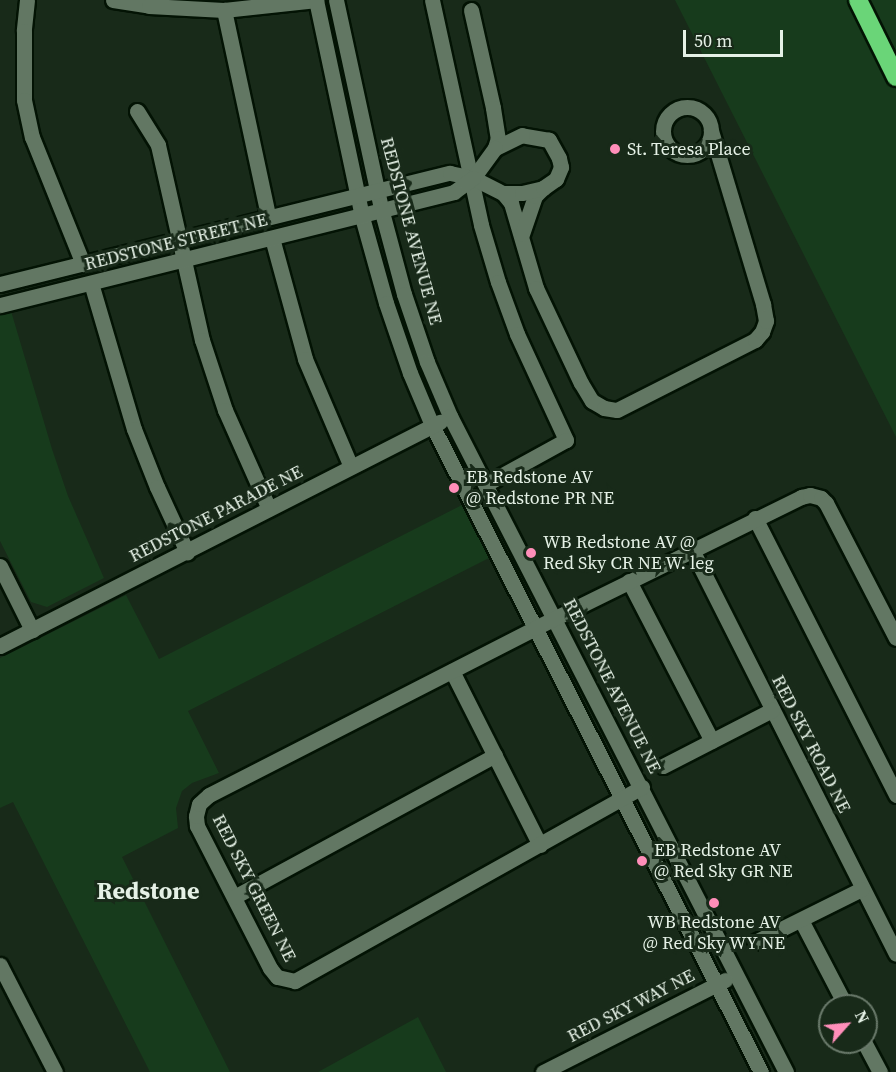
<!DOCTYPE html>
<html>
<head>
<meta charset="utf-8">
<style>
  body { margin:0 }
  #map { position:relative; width:896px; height:1072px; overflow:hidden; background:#182a19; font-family:"Source Serif 4",serif }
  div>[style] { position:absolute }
  .green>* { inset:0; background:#173b1c }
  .roads { filter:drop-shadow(2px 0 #031304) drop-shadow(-2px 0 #031304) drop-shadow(0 2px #031304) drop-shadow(0 -2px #031304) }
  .minor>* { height:15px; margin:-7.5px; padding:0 7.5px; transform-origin:7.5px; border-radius:7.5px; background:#627763 }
  .minor>.ring { margin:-7.5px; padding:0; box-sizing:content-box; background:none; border:15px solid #627763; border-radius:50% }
  .highway>* { height:18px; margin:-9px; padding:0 9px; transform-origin:9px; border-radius:9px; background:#6ad578 }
  .dots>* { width:16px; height:16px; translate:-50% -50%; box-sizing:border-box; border:3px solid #182a19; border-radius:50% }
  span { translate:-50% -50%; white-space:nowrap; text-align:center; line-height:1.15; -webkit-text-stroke:6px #182a19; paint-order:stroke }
  .poi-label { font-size:18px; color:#e5f1e6 }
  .left { translate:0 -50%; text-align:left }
  .street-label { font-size:18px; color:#e5f1e6 }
  .district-label { font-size:24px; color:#e5f1e6; font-weight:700 }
  .north { position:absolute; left:818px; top:994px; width:60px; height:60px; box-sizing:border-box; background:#182a19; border:2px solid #6a7a6b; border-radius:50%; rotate:63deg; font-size:16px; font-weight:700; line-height:24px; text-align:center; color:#e5f1e6 }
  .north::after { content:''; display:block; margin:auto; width:21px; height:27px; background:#ff8eb9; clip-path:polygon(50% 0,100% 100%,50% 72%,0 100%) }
  .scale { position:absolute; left:683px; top:30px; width:100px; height:27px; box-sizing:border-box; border:3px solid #e5f1e6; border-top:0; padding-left:8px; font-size:18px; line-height:21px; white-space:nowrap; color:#e5f1e6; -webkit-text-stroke:4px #182a19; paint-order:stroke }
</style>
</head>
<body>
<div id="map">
  <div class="green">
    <div style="clip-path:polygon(675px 0,896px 0,896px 437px)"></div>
    <div style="clip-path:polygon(11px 311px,52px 449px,68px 496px,104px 578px,47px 607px,31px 602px,0 541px,0 314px)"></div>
    <div style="clip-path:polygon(464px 504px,491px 557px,188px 711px,219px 773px,192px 783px,182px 791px,176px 808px,178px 828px,122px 857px,230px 1072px,150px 1072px,13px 802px,0 808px,0 658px,126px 595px,159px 659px)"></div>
    <div style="clip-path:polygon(418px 1017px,446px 1072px,318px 1072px)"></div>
  </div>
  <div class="roads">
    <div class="minor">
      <div style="left:27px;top:0;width:31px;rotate:96deg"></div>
      <div style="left:24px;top:31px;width:69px;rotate:90deg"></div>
      <div style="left:24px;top:100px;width:38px;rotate:78deg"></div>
      <div style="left:32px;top:137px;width:137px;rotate:68.1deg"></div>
      <div style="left:113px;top:0;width:36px;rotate:9deg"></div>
      <div style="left:149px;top:6px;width:75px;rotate:3.1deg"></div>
      <div style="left:224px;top:10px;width:93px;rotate:-6.2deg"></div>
      <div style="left:316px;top:0;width:222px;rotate:78deg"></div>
      <div style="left:362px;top:217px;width:89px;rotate:74.4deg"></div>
      <div style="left:386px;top:303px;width:74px;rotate:71.1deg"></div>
      <div style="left:410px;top:373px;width:56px;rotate:67.1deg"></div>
      <div style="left:432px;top:425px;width:726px;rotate:63.05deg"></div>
      <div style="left:336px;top:0;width:217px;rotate:77.8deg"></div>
      <div style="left:382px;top:212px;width:85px;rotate:75deg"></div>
      <div style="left:404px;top:294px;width:72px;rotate:71.3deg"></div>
      <div style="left:427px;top:362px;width:59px;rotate:66.9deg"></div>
      <div style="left:450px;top:416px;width:737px;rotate:62.88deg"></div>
      <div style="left:432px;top:0;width:230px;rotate:77.7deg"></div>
      <div style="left:481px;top:225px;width:59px;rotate:73.4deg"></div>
      <div style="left:498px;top:282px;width:55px;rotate:69.9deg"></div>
      <div style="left:517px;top:334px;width:117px;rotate:65.2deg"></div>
      <div style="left:566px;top:440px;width:91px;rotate:151.2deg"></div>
      <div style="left:224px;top:10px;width:211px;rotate:77.9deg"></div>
      <div style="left:471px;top:10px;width:100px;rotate:77.3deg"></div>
      <div style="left:493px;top:108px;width:30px;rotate:81deg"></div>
      <div style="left:498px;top:138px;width:10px;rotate:107deg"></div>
      <div class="ring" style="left:663px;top:107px;width:33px;height:33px"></div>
      <div style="left:137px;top:111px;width:40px;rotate:58deg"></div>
      <div style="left:158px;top:145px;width:200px;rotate:77.3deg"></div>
      <div style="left:202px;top:340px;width:74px;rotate:71.8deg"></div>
      <div style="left:225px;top:410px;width:108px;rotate:66deg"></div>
      <div style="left:503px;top:193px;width:13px;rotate:51deg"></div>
      <div style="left:511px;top:203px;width:89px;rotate:73.6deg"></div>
      <div style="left:536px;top:288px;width:105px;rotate:64.7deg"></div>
      <div style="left:581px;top:383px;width:21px;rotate:59deg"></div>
      <div style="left:592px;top:401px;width:14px;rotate:30deg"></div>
      <div style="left:604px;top:408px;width:13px;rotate:9deg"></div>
      <div style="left:617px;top:410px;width:155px;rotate:-26.9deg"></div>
      <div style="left:755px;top:340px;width:11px;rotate:-49deg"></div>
      <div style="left:762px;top:332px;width:12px;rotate:-70deg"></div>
      <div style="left:766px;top:321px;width:17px;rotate:-100deg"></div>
      <div style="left:763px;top:304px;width:181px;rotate:-106.7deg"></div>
      <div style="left:522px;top:234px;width:40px;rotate:-71.1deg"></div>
      <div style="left:535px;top:196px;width:11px;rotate:-45deg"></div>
      <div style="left:272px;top:238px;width:125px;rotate:74.7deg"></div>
      <div style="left:305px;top:359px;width:117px;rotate:66.9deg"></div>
      <div style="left:91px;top:283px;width:152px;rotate:73.6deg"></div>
      <div style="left:134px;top:429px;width:62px;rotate:68.4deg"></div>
      <div style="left:157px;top:487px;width:72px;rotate:65.2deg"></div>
      <div style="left:0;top:284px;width:463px;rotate:-13.9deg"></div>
      <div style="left:450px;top:173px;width:24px;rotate:12deg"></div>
      <div style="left:473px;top:178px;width:34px;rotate:27deg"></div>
      <div style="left:503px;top:193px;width:19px"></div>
      <div style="left:522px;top:193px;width:22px;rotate:-13deg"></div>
      <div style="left:543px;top:188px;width:16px;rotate:-35deg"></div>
      <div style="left:556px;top:179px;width:13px;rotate:-67deg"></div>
      <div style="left:561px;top:167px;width:9px;rotate:-103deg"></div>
      <div style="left:559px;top:158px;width:21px;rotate:-119deg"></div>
      <div style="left:549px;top:140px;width:27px;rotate:-170deg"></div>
      <div style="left:522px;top:135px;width:30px;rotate:154deg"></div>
      <div style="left:495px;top:148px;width:37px;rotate:126deg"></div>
      <div style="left:473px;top:178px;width:24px;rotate:144deg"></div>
      <div style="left:454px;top:192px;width:468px;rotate:166deg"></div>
      <div style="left:755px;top:518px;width:311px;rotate:63deg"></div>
      <div style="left:693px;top:552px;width:450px;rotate:63.2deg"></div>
      <div style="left:0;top:566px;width:72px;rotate:63.4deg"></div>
      <div style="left:629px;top:581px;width:180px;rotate:62.6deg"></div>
      <div style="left:0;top:646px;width:494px;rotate:-27deg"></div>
      <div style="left:452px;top:671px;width:195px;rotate:63.2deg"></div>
      <div style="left:663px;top:766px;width:123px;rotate:-27.2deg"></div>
      <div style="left:642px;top:787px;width:398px;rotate:150.8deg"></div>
      <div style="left:295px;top:981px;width:18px;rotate:-167deg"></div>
      <div style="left:277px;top:977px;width:11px;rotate:-128deg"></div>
      <div style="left:270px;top:968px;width:160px;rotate:-117.2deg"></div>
      <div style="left:197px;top:826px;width:10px;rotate:-96deg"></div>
      <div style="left:196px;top:816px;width:12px;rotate:-76deg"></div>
      <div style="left:199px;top:804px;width:13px;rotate:-42deg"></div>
      <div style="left:209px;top:795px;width:366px;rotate:-27.1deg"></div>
      <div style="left:535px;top:628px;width:297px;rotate:-26.2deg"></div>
      <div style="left:801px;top:497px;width:9px;rotate:-13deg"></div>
      <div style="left:810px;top:495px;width:11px;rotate:15deg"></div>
      <div style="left:821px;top:498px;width:7px;rotate:45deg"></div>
      <div style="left:826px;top:503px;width:152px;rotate:62.6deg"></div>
      <div style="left:234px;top:897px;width:297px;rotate:-28.5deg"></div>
      <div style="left:801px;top:920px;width:97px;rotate:62.4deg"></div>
      <div style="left:755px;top:942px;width:119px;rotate:-26.4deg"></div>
      <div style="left:0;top:965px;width:120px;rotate:62.8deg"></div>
      <div style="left:864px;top:1042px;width:34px;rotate:62deg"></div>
      <div style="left:543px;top:1072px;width:204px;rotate:-26.8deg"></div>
    </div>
    <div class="highway">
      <div style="left:858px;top:0;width:86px;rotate:63.7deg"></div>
    </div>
  </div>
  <div class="dots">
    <div style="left:615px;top:149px;background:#ff8eb9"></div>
    <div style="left:454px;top:488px;background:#ff8eb9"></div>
    <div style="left:531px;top:553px;background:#ff8eb9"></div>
    <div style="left:642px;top:861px;background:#ff8eb9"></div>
    <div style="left:714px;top:903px;background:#ff8eb9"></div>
  </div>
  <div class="poi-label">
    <span class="left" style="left:627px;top:149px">St. Teresa Place</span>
    <span class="left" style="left:466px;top:488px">EB Redstone AV<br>@ Redstone PR NE</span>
    <span class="left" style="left:543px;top:553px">WB Redstone AV @<br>Red Sky CR NE W. leg</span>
    <span class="left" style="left:654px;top:861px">EB Redstone AV<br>@ Red Sky GR NE</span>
    <span style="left:714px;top:933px">WB Redstone AV<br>@ Red Sky WY NE</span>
  </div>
  <div class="street-label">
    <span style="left:411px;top:231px;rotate:75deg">REDSTONE AVENUE NE</span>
    <span style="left:176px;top:242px;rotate:-14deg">REDSTONE STREET NE</span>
    <span style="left:216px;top:514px;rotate:-27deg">REDSTONE PARADE NE</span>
    <span style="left:612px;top:686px;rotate:63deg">REDSTONE AVENUE NE</span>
    <span style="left:811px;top:744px;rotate:63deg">RED SKY ROAD NE</span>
    <span style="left:254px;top:888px;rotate:63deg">RED SKY GREEN NE</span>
    <span style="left:631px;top:1006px;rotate:-27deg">RED SKY WAY NE</span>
  </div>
  <div class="district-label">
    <span style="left:148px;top:891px">Redstone</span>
  </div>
  <div class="north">N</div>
  <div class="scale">50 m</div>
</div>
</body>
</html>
